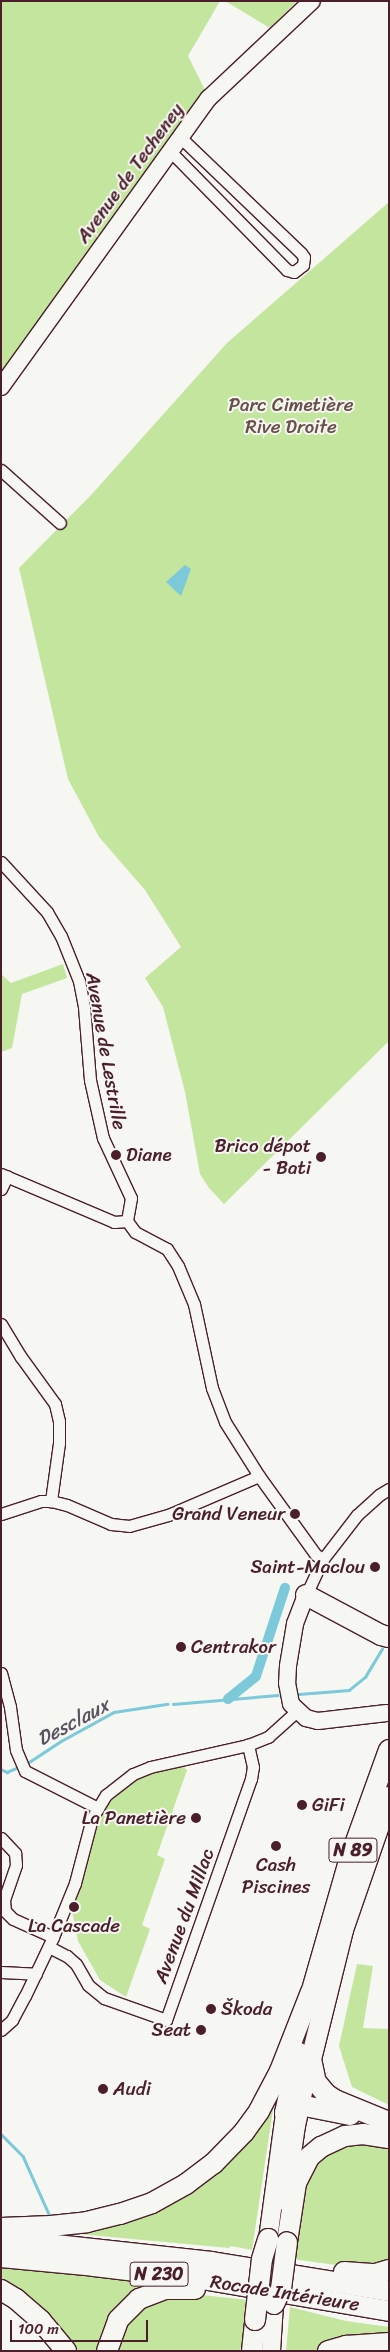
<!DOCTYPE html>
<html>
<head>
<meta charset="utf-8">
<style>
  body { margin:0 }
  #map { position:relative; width:390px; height:2352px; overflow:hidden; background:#f6f6f2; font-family:Sriracha,sans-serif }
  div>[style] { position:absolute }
  .green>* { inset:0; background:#c3e59e }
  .water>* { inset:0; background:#7cc9da }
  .stream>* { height:2.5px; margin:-1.25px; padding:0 1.25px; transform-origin:1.25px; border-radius:1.25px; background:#7cc9da }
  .canal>* { height:10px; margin:-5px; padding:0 5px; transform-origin:5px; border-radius:5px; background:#7cc9da }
  .roads { filter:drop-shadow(1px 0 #4a1f2b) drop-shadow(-1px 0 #4a1f2b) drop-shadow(0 1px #4a1f2b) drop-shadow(0 -1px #4a1f2b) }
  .street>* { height:11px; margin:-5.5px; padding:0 5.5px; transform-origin:5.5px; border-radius:5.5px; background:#f6f6f2 }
  .secondary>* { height:16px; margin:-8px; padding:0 8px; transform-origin:8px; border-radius:8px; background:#f6f6f2 }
  .primary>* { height:18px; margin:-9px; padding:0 9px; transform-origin:9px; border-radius:9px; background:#f6f6f2 }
  .highway>* { height:20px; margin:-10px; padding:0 10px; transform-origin:10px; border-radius:10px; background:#f6f6f2 }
  .bridges { filter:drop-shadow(1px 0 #4a1f2b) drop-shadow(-1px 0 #4a1f2b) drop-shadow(0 1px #4a1f2b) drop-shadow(0 -1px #4a1f2b) }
  .highway-bridge>* { height:20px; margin:-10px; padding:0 10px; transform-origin:10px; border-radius:10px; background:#f6f6f2 }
  .dots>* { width:14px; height:14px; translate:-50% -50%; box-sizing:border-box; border:2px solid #f6f6f2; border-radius:50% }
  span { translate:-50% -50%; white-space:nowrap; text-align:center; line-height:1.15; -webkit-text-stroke:4px #f6f6f2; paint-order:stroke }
  .shield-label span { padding:1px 4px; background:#f6f6f2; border:1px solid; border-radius:4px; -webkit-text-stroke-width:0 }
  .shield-label { font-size:18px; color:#4a1f2b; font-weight:700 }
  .street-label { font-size:19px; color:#4a1f2b }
  .park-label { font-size:19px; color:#685048 }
  .poi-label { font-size:19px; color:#4a1f2b }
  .right { translate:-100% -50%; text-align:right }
  .left { translate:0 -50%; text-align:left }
  .water-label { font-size:20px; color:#595260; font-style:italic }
  .frame { position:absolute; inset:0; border:2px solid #4a1f2b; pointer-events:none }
  .scale { position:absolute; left:10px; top:2320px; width:138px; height:22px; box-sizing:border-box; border:2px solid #4a1f2b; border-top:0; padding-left:6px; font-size:15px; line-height:18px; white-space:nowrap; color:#4a1f2b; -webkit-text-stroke:4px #f6f6f2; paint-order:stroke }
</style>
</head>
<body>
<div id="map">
  <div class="green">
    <div style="clip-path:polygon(1px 1px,220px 1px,188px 56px,209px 98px,1px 385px)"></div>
    <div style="clip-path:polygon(225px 1px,297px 1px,270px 28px)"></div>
    <div style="clip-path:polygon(389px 202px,389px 1041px,224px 1204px,209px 1188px,200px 1174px,185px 1092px,163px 1007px,145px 978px,181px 947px,145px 890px,99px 837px,68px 779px,19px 568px,92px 494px,227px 343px)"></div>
    <div style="clip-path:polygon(63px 964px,67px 978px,22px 994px,12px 1048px,1px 1052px,1px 974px,11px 983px)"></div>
    <div style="clip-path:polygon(181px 1764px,187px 1770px,157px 1855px,165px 1859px,142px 1925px,150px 1929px,126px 1997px,100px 1980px,78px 1941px,71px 1906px,89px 1845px,103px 1811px,126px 1783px)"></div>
    <div style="clip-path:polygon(357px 1964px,373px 1966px,363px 2028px,389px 2029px,389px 2105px,352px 2087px,339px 2046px)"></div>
    <div style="clip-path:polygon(276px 2089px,252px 2250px,231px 2246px,229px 2248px,68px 2233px,160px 2203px)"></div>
    <div style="clip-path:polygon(344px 2142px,389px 2145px,389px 2262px,358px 2268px,292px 2259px,299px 2200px,313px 2165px)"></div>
    <div style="clip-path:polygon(1px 2268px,137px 2281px,158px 2285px,101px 2351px,72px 2351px,1px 2284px)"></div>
    <div style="clip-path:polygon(202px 2295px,248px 2300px,245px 2330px,240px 2351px,111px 2351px,114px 2336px,153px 2297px)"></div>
    <div style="clip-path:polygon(290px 2307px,346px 2321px,389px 2327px,389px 2340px,321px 2351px,286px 2351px)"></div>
  </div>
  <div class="water">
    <div style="clip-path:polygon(185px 565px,191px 569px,181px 596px,166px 582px)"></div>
  </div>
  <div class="stream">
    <div style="left:299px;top:1694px;width:50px;rotate:-4.6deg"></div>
    <div style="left:349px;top:1690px;width:21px;rotate:-39deg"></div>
    <div style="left:365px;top:1677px;width:33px;rotate:-59deg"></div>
    <div style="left:173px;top:1704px;width:105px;rotate:-4.9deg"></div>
    <div style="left:26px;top:1764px;width:42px;rotate:-33.3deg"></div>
    <div style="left:61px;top:1741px;width:60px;rotate:-28.7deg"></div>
    <div style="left:114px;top:1712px;width:54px;rotate:-8.6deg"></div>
    <div style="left:1px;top:1769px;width:7px;rotate:27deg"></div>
    <div style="left:7px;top:1772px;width:13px;rotate:-23deg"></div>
    <div style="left:1px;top:2134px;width:31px;rotate:45deg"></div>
    <div style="left:23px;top:2156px;width:64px;rotate:65.9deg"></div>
  </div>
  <div class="canal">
    <div style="left:228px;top:1699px;width:36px;rotate:-39deg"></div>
    <div style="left:256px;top:1676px;width:93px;rotate:-71.8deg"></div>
  </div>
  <div class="roads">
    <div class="street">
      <div style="left:170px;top:151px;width:167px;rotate:45.5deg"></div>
      <div style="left:287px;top:270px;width:7px;rotate:16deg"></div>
      <div style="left:294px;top:272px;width:11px;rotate:-38deg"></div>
      <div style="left:303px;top:265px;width:8px;rotate:-83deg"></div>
      <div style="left:304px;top:257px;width:5px;rotate:-127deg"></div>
      <div style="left:301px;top:253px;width:168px;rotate:-136.2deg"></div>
      <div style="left:1px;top:470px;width:79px;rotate:41.9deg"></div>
      <div style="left:1px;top:862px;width:68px;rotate:47.4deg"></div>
      <div style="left:47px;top:912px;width:28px;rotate:60deg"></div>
      <div style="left:61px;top:936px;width:48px;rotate:68.2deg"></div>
      <div style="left:79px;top:981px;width:26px;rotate:79deg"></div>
      <div style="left:84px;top:1007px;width:73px;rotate:85.3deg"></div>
      <div style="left:90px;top:1080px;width:59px;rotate:77.4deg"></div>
      <div style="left:103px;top:1138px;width:66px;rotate:65deg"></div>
      <div style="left:131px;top:1198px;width:23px;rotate:100deg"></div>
      <div style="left:127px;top:1221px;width:14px;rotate:54deg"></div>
      <div style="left:135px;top:1232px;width:36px;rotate:28deg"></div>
      <div style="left:167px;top:1249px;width:20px;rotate:57deg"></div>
      <div style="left:178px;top:1266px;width:41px;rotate:67.2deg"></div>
      <div style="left:194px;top:1304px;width:86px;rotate:77.9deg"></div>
      <div style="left:212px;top:1388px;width:36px;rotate:69deg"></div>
      <div style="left:225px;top:1422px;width:64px;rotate:57.8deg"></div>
      <div style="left:259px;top:1476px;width:97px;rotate:54.2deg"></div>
      <div style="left:316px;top:1555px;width:8px;rotate:30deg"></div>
      <div style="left:1px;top:1174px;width:123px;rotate:23deg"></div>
      <div style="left:114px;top:1222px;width:13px;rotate:-4deg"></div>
      <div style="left:1px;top:1189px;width:14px;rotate:-65deg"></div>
      <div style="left:1px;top:1324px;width:39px;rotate:59deg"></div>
      <div style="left:21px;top:1357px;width:58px;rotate:54.1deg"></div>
      <div style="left:55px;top:1404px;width:17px;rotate:77deg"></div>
      <div style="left:59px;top:1421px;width:22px;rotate:90deg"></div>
      <div style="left:59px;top:1443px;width:59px;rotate:97.9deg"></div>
      <div style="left:1px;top:1514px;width:42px;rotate:-18deg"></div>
      <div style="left:41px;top:1501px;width:10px"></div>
      <div style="left:51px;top:1501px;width:16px;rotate:14deg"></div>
      <div style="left:67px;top:1505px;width:48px;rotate:23.4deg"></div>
      <div style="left:111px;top:1524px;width:18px;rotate:6deg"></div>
      <div style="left:129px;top:1526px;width:41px;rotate:-15.8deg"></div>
      <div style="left:168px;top:1515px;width:99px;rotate:-23.2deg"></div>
      <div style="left:306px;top:1595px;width:40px;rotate:-65deg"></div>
      <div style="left:323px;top:1559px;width:56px;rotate:-52.3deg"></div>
      <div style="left:357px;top:1515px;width:30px;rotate:-42deg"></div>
      <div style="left:379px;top:1495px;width:12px;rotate:-31deg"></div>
      <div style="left:1px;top:1673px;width:35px;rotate:75deg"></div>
      <div style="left:10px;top:1707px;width:43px;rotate:82.1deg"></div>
      <div style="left:16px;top:1750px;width:23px;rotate:67deg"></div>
      <div style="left:25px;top:1771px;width:82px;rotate:26.9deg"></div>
      <div style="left:1px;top:1838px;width:21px;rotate:47deg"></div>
      <div style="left:15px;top:1853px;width:12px;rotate:85deg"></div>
      <div style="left:16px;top:1865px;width:37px;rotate:109deg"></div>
      <div style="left:4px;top:1900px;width:11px;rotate:85deg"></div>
      <div style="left:5px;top:1911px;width:11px;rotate:45deg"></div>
      <div style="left:13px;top:1919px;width:44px;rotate:24.2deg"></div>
      <div style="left:49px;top:1947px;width:20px;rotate:27deg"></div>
      <div style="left:67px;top:1956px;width:12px;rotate:42deg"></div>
      <div style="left:76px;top:1964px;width:24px;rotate:60deg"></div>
      <div style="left:88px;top:1985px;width:21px;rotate:39deg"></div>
      <div style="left:104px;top:1998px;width:66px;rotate:19.5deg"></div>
      <div style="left:166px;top:2020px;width:256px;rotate:-70.6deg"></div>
      <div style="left:251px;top:1779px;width:12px;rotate:-81deg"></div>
      <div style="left:253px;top:1767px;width:23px;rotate:-103deg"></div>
      <div style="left:1px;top:1972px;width:35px;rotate:3deg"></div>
      <div style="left:1px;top:2030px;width:15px;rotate:-42deg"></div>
      <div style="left:12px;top:2020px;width:27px;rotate:-62deg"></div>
      <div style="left:25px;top:1996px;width:65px;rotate:-64.6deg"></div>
      <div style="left:53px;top:1937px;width:58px;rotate:-67.8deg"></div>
      <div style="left:75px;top:1883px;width:67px;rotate:-75.3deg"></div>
      <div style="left:92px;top:1818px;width:27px;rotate:-59deg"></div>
      <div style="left:106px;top:1795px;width:34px;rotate:-38deg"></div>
      <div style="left:133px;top:1774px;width:18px;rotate:-22deg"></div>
      <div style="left:150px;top:1767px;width:100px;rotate:-12.7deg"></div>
      <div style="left:248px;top:1745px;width:22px;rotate:-22deg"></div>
      <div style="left:268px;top:1737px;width:39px;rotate:-42deg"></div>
    </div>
    <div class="secondary">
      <div style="left:1px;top:387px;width:356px;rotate:-54.3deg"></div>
      <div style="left:209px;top:98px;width:141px;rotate:-43.3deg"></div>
      <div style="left:306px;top:1595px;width:31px;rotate:111deg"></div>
      <div style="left:295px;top:1624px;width:43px;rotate:99.5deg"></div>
      <div style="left:288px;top:1666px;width:17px;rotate:93deg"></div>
      <div style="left:287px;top:1683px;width:21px;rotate:79deg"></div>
      <div style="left:291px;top:1704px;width:21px;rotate:43deg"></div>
      <div style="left:306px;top:1718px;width:12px;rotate:14deg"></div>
      <div style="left:318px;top:1721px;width:69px;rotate:-6.6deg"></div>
    </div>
    <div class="primary">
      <div style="left:285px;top:2201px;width:76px;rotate:-81.7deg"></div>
      <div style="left:296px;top:2126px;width:68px;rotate:-78.2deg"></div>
      <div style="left:268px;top:2239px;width:127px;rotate:-82.3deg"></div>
      <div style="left:271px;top:2351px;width:47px;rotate:-86.3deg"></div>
    </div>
    <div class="highway">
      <div style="left:306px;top:1595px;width:85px;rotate:28.1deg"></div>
      <div style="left:381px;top:1635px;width:8px;rotate:14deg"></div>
      <div style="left:389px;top:1797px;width:141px;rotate:109.1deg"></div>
      <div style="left:343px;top:1930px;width:133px;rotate:103.9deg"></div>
      <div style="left:311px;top:2059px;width:24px;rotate:78deg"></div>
      <div style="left:316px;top:2082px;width:16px;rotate:50deg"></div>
      <div style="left:326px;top:2094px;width:11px;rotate:34deg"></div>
      <div style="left:335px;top:2100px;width:58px;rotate:22.2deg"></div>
      <div style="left:308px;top:2004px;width:149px;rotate:-74deg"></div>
      <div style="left:349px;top:1861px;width:118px;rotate:-70.2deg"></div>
      <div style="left:285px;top:2113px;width:62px;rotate:-78deg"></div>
      <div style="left:285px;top:2113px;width:12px;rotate:-35deg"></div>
      <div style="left:295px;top:2106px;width:5px;rotate:-11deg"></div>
      <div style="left:300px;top:2105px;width:51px;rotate:11.3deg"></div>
      <div style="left:1px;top:2228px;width:50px;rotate:-2.3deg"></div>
      <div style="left:51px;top:2226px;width:36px;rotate:-6deg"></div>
      <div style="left:87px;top:2222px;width:34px;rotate:-14deg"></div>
      <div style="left:120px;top:2214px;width:34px;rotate:-19deg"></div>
      <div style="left:152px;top:2203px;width:39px;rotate:-29deg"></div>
      <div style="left:186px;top:2184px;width:34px;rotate:-37deg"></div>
      <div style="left:213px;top:2164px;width:45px;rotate:-45.9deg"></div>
      <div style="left:244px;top:2132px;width:26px;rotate:-54deg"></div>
      <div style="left:259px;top:2111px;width:45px;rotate:-62.3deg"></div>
      <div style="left:280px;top:2071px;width:85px;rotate:-68.6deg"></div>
      <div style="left:1px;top:2239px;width:212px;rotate:6.2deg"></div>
      <div style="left:212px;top:2262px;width:179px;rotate:9.3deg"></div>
      <div style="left:287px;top:2242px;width:60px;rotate:-81.3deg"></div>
      <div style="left:296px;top:2183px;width:29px;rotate:-63deg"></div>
      <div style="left:309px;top:2157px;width:16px;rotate:-40deg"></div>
      <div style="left:321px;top:2147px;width:26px;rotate:-25deg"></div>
      <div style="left:345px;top:2136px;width:18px;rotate:-6deg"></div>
      <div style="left:363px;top:2134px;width:26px;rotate:9deg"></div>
      <div style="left:1px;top:2257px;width:93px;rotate:5.5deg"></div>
      <div style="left:94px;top:2266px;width:109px;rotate:6.9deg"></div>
      <div style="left:202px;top:2279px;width:190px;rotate:9.7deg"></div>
      <div style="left:344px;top:2272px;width:31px;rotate:4deg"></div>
      <div style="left:375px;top:2274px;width:15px;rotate:-16deg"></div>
      <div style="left:1px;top:2290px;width:17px;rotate:31deg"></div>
      <div style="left:16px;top:2299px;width:33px;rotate:41deg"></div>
      <div style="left:41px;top:2321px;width:39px;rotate:50deg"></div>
      <div style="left:107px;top:2351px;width:33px;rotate:-70deg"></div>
      <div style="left:118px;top:2320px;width:30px;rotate:-45deg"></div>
      <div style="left:139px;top:2299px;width:28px;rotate:-21deg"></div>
      <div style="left:165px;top:2289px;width:30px"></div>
      <div style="left:252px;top:2351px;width:31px;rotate:-84deg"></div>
      <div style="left:328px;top:2351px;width:19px;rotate:-16deg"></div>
      <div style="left:346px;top:2346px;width:43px;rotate:-4deg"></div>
    </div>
  </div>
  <div class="bridges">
    <div class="highway-bridge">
      <div style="left:274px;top:2304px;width:17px;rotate:-65deg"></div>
      <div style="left:281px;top:2289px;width:47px;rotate:-82.7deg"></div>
      <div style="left:255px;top:2320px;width:61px;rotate:-83.5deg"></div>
      <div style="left:262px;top:2259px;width:21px;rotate:-73deg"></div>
    </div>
  </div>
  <div class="dots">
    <div style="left:116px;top:1155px;background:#4a1f2b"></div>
    <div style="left:321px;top:1157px;background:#4a1f2b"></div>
    <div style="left:295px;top:1514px;background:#4a1f2b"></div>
    <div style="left:375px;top:1567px;background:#4a1f2b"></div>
    <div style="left:181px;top:1647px;background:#4a1f2b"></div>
    <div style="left:302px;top:1805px;background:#4a1f2b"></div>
    <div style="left:196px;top:1818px;background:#4a1f2b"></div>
    <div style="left:276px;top:1846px;background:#4a1f2b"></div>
    <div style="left:74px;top:1907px;background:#4a1f2b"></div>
    <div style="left:211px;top:2009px;background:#4a1f2b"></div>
    <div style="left:201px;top:2030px;background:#4a1f2b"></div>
    <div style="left:103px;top:2089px;background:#4a1f2b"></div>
  </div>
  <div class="shield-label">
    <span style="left:353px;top:1850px">N 89</span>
    <span style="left:159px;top:2274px">N 230</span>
  </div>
  <div class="street-label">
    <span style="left:130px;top:173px;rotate:-54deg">Avenue de Techeney</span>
    <span style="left:106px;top:1051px;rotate:80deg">Avenue de Lestrille</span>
    <span style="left:184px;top:1916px;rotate:-70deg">Avenue du Millac</span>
    <span style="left:285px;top:2293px;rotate:9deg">Rocade Intérieure</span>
  </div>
  <div class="park-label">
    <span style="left:291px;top:416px">Parc Cimetière<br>Rive Droite</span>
  </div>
  <div class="poi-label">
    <span class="right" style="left:311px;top:1157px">Brico dépot<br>- Bati</span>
    <span class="left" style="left:126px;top:1155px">Diane</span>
    <span class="right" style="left:285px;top:1514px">Grand Veneur</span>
    <span class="right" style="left:365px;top:1567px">Saint-Maclou</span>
    <span class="left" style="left:191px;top:1647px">Centrakor</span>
    <span class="left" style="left:312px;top:1805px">GiFi</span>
    <span class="right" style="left:186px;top:1818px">La Panetière</span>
    <span style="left:276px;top:1876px">Cash<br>Piscines</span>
    <span style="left:74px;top:1926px">La Cascade</span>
    <span class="left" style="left:221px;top:2009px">Škoda</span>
    <span class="right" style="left:191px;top:2030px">Seat</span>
    <span class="left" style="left:113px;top:2089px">Audi</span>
  </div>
  <div class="water-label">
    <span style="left:73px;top:1722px;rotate:-28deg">Desclaux</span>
  </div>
  <div class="frame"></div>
  <div class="scale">100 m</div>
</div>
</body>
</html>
